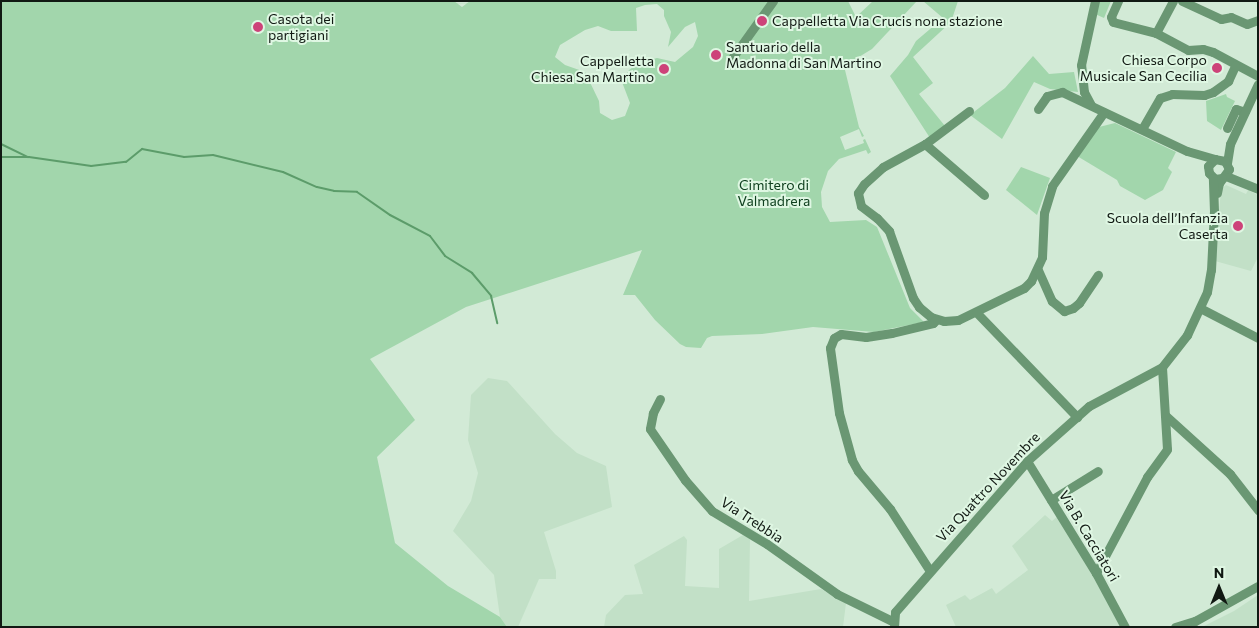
<!DOCTYPE html>
<html>
<head>
<meta charset="utf-8">
<style>
  body { margin:0 }
  #map { position:relative; width:1259px; height:628px; overflow:hidden; background:#d2ead6; font-family:Commissioner,sans-serif }
  div>[style] { position:absolute }
  .built>* { inset:0; background:#c2e0c7 }
  .green>* { inset:0; background:#a2d6ac }
  .stream>* { height:2px; margin:-1px; padding:0 1px; transform-origin:1px; border-radius:1px; background:#5c9c6a }
  .minor>* { height:9px; margin:-4.5px; padding:0 4.5px; transform-origin:4.5px; border-radius:4.5px; background:#6a9773 }
  .dots>* { width:14px; height:14px; translate:-50% -50%; box-sizing:border-box; border:2px solid #dff7e3; border-radius:50% }
  span { translate:-50% -50%; white-space:nowrap; text-align:center; line-height:1.15; -webkit-text-stroke:4px #dff7e3; paint-order:stroke }
  .poi-label { font-size:14px; color:#111913 }
  .left { translate:0 -50%; text-align:left }
  .right { translate:-100% -50%; text-align:right }
  .park-label { font-size:14px; color:#0f401f }
  .street-label { font-size:14px; color:#111913 }
  .frame { position:absolute; inset:0; border:2px solid #111913; pointer-events:none }
  .north { position:absolute; left:1194px; top:563px; width:50px; height:50px; -webkit-text-stroke:4px #dff7e3; paint-order:stroke; rotate:0deg; font-size:14px; font-weight:700; line-height:20px; text-align:center; color:#111913 }
  .north::after { content:''; display:block; margin:auto; width:18px; height:22px; background:#111913; clip-path:polygon(50% 0,100% 100%,50% 72%,0 100%) }
</style>
</head>
<body>
<div id="map">
  <div class="built">
    <div style="clip-path:polygon(1226px 185px,1246px 194px,1248px 190px,1258px 195px,1258px 257px,1251px 271px,1215px 261px,1221px 189px)"></div>
    <div style="clip-path:polygon(488px 378px,507px 381px,555px 434px,577px 453px,606px 466px,612px 507px,544px 532px,556px 571px,556px 579px,539px 579px,518px 627px,507px 627px,500px 617px,494px 575px,453px 531px,471px 501px,478px 473px,468px 440px,471px 395px)"></div>
    <div style="clip-path:polygon(1045px 515px,1052px 521px,1058px 516px,1122px 627px,956px 627px,946px 605px,965px 595px,970px 600px,992px 588px,996px 594px,1028px 570px,1012px 546px)"></div>
    <div style="clip-path:polygon(743px 535px,750px 539px,749px 601px,821px 589px,846px 603px,843px 627px,604px 627px,606px 615px,625px 595px,643px 594px,634px 565px,684px 536px,687px 540px,685px 586px,719px 588px,719px 549px)"></div>
    <div style="clip-path:polygon(1258px 595px,1258px 627px,1202px 627px,1234px 611px)"></div>
  </div>
  <div class="green">
    <div style="clip-path:polygon(evenodd,1px 1px,454px 1px,462px 7px,470px 1px,770px 1px,764px 15px,766px 18px,777px 1px,848px 1px,856px 17px,873px 1px,917px 1px,872px 49px,844px 66px,859px 127px,864px 136px,862px 137px,859px 129px,840px 137px,845px 150px,864px 143px,863px 140px,865px 139px,871px 152px,868px 154px,866px 150px,839px 159px,828px 171px,821px 192px,822px 207px,830px 222px,866px 220px,877px 227px,910px 308px,924px 322px,874px 332px,813px 327px,762px 334px,712px 336px,707px 338px,701px 348px,686px 347px,680px 344px,655px 320px,635px 295px,623px 295px,642px 250px,466px 307px,370px 359px,415px 420px,377px 457px,395px 543px,448px 586px,500px 617px,507px 627px,1px 627px,1px 1px,657px 4px,664px 10px,664px 16px,671px 32px,668px 47px,685px 27px,695px 22px,698px 36px,693px 47px,675px 62px,657px 58px,639px 63px,629px 70px,622px 82px,630px 103px,625px 116px,612px 120px,600px 113px,599px 101px,585px 72px,565px 65px,555px 57px,560px 45px,585px 30px,598px 26px,611px 31px,637px 31px,636px 8px,645px 5px,657px 4px)"></div>
    <div style="clip-path:polygon(923px 1px,958px 1px,951px 22px,913px 57px,933px 83px,919px 94px,945px 126px,930px 138px,890px 76px,908px 55px,916px 41px,943px 18px)"></div>
    <div style="clip-path:polygon(1096px 1px,1111px 1px,1104px 18px,1095px 14px)"></div>
    <div style="clip-path:polygon(1033px 56px,1049px 74px,1074px 72px,1078px 92px,1050px 89px,1034px 82px,1002px 139px,970px 115px,1005px 88px)"></div>
    <div style="clip-path:polygon(1226px 94px,1227px 97px,1235px 101px,1221px 130px,1207px 121px,1206px 101px)"></div>
    <div style="clip-path:polygon(1115px 123px,1176px 152px,1168px 168px,1172px 172px,1163px 190px,1145px 200px,1120px 186px,1117px 180px,1077px 156px,1099px 127px)"></div>
    <div style="clip-path:polygon(1021px 167px,1050px 178px,1037px 215px,1006px 190px)"></div>
  </div>
  <div class="stream">
    <div style="left:1px;top:144px;width:30px;rotate:26deg"></div>
    <div style="left:1px;top:157px;width:28px"></div>
    <div style="left:29px;top:157px;width:63px;rotate:8.3deg"></div>
    <div style="left:91px;top:166px;width:35px;rotate:-7deg"></div>
    <div style="left:126px;top:162px;width:21px;rotate:-39deg"></div>
    <div style="left:142px;top:149px;width:43px;rotate:10.8deg"></div>
    <div style="left:184px;top:157px;width:29px;rotate:-4deg"></div>
    <div style="left:213px;top:155px;width:72px;rotate:13.7deg"></div>
    <div style="left:283px;top:172px;width:37px;rotate:24deg"></div>
    <div style="left:317px;top:187px;width:17px;rotate:13deg"></div>
    <div style="left:334px;top:191px;width:23px;rotate:2deg"></div>
    <div style="left:357px;top:192px;width:40px;rotate:34.9deg"></div>
    <div style="left:390px;top:215px;width:45px;rotate:27.7deg"></div>
    <div style="left:430px;top:236px;width:25px;rotate:53deg"></div>
    <div style="left:445px;top:256px;width:32px;rotate:32deg"></div>
    <div style="left:472px;top:273px;width:30px;rotate:50deg"></div>
    <div style="left:491px;top:296px;width:28px;rotate:77deg"></div>
  </div>
  <div class="minor">
    <div style="left:1118px;top:1px;width:17px;rotate:114deg"></div>
    <div style="left:1111px;top:17px;width:5px;rotate:68deg"></div>
    <div style="left:1113px;top:22px;width:44px;rotate:14.3deg"></div>
    <div style="left:1156px;top:33px;width:36px;rotate:28deg"></div>
    <div style="left:1188px;top:50px;width:15px;rotate:-4deg"></div>
    <div style="left:1203px;top:49px;width:10px;rotate:17deg"></div>
    <div style="left:1213px;top:52px;width:51px;rotate:28.1deg"></div>
    <div style="left:1182px;top:1px;width:43px;rotate:24.8deg"></div>
    <div style="left:1221px;top:19px;width:10px;rotate:-11deg"></div>
    <div style="left:1231px;top:17px;width:17px;rotate:24deg"></div>
    <div style="left:1247px;top:24px;width:12px;rotate:-20deg"></div>
    <div style="left:1156px;top:33px;width:36px;rotate:-62deg"></div>
    <div style="left:730px;top:61px;width:74px;rotate:-54.4deg"></div>
    <div style="left:1091px;top:105px;width:15px;rotate:-118deg"></div>
    <div style="left:1084px;top:92px;width:27px;rotate:-96deg"></div>
    <div style="left:1081px;top:65px;width:66px;rotate:-77.7deg"></div>
    <div style="left:1038px;top:109px;width:16px;rotate:-55deg"></div>
    <div style="left:1047px;top:96px;width:16px;rotate:-15deg"></div>
    <div style="left:1062px;top:92px;width:138px;rotate:25.3deg"></div>
    <div style="left:1187px;top:151px;width:29px;rotate:16deg"></div>
    <div style="left:969px;top:111px;width:55px;rotate:143.1deg"></div>
    <div style="left:925px;top:144px;width:48px;rotate:151.3deg"></div>
    <div style="left:883px;top:167px;width:25px;rotate:138deg"></div>
    <div style="left:864px;top:184px;width:11px;rotate:124deg"></div>
    <div style="left:858px;top:193px;width:13px;rotate:77deg"></div>
    <div style="left:861px;top:206px;width:20px;rotate:37deg"></div>
    <div style="left:877px;top:218px;width:18px;rotate:47deg"></div>
    <div style="left:889px;top:231px;width:71px;rotate:70.3deg"></div>
    <div style="left:913px;top:298px;width:11px;rotate:56deg"></div>
    <div style="left:919px;top:307px;width:16px;rotate:40deg"></div>
    <div style="left:931px;top:317px;width:14px;rotate:17deg"></div>
    <div style="left:944px;top:321px;width:14px;rotate:-4deg"></div>
    <div style="left:958px;top:320px;width:73px;rotate:-25.9deg"></div>
    <div style="left:1024px;top:288px;width:10px;rotate:-45deg"></div>
    <div style="left:1031px;top:281px;width:26px;rotate:-65deg"></div>
    <div style="left:1042px;top:257px;width:44px;rotate:-87.4deg"></div>
    <div style="left:1044px;top:213px;width:28px;rotate:-73deg"></div>
    <div style="left:1052px;top:186px;width:90px;rotate:-54.9deg"></div>
    <div style="left:1227px;top:128px;width:21px;rotate:-65deg"></div>
    <div style="left:1236px;top:109px;width:9px;rotate:18deg"></div>
    <div style="left:1142px;top:129px;width:36px;rotate:-60deg"></div>
    <div style="left:1160px;top:98px;width:13px;rotate:-18deg"></div>
    <div style="left:1172px;top:94px;width:32px;rotate:2deg"></div>
    <div style="left:1204px;top:95px;width:9px;rotate:-18deg"></div>
    <div style="left:1213px;top:92px;width:19px;rotate:-36deg"></div>
    <div style="left:1228px;top:81px;width:17px;rotate:-65deg"></div>
    <div style="left:925px;top:144px;width:78px;rotate:40.8deg"></div>
    <div style="left:1227px;top:163px;width:19px;rotate:-81deg"></div>
    <div style="left:1230px;top:144px;width:66px;rotate:-65deg"></div>
    <div style="left:1226px;top:176px;width:35px;rotate:22deg"></div>
    <div style="left:1217px;top:193px;width:10px;rotate:-79deg"></div>
    <div style="left:1219px;top:183px;width:17px;rotate:-54deg"></div>
    <div style="left:1229px;top:169px;width:9px;rotate:-117deg"></div>
    <div style="left:1225px;top:161px;width:10px;rotate:-169deg"></div>
    <div style="left:1215px;top:159px;width:10px;rotate:135deg"></div>
    <div style="left:1208px;top:166px;width:7px;rotate:82deg"></div>
    <div style="left:1209px;top:173px;width:8px;rotate:45deg"></div>
    <div style="left:1215px;top:179px;width:7px;rotate:-8deg"></div>
    <div style="left:1038px;top:270px;width:34px;rotate:66deg"></div>
    <div style="left:1052px;top:301px;width:16px;rotate:40deg"></div>
    <div style="left:1064px;top:311px;width:9px;rotate:-18deg"></div>
    <div style="left:1073px;top:308px;width:8px;rotate:-40deg"></div>
    <div style="left:1079px;top:303px;width:34px;rotate:-56deg"></div>
    <div style="left:1200px;top:308px;width:65px;rotate:27.3deg"></div>
    <div style="left:976px;top:312px;width:146px;rotate:46.1deg"></div>
    <div style="left:660px;top:399px;width:16px;rotate:117deg"></div>
    <div style="left:653px;top:413px;width:16px;rotate:101deg"></div>
    <div style="left:650px;top:429px;width:62px;rotate:55.5deg"></div>
    <div style="left:685px;top:480px;width:41px;rotate:48.9deg"></div>
    <div style="left:712px;top:511px;width:64px;rotate:31deg"></div>
    <div style="left:767px;top:544px;width:86px;rotate:35.5deg"></div>
    <div style="left:837px;top:594px;width:61px;rotate:26.1deg"></div>
    <div style="left:1165px;top:415px;width:88px;rotate:42.2deg"></div>
    <div style="left:1230px;top:474px;width:46px;rotate:52.1deg"></div>
    <div style="left:1027px;top:461px;width:132px;rotate:58.4deg"></div>
    <div style="left:1096px;top:573px;width:61px;rotate:61.8deg"></div>
    <div style="left:1051px;top:500px;width:55px;rotate:-31.7deg"></div>
    <div style="left:930px;top:571px;width:74px;rotate:-122.8deg"></div>
    <div style="left:890px;top:509px;width:50px;rotate:-130.1deg"></div>
    <div style="left:858px;top:471px;width:13px;rotate:-119deg"></div>
    <div style="left:852px;top:460px;width:49px;rotate:-105.5deg"></div>
    <div style="left:839px;top:413px;width:66px;rotate:-97.9deg"></div>
    <div style="left:830px;top:348px;width:11px;rotate:-68deg"></div>
    <div style="left:834px;top:338px;width:8px;rotate:-30deg"></div>
    <div style="left:841px;top:334px;width:25px;rotate:7deg"></div>
    <div style="left:866px;top:337px;width:26px;rotate:-9deg"></div>
    <div style="left:892px;top:333px;width:42px;rotate:-13.7deg"></div>
    <div style="left:933px;top:323px;width:4px;rotate:-45deg"></div>
    <div style="left:1096px;top:573px;width:109px;rotate:-62deg"></div>
    <div style="left:1147px;top:477px;width:34px;rotate:-54deg"></div>
    <div style="left:1167px;top:449px;width:82px;rotate:-93.5deg"></div>
    <div style="left:894px;top:627px;width:15px;rotate:-86deg"></div>
    <div style="left:895px;top:612px;width:201px;rotate:-48.8deg"></div>
    <div style="left:1027px;top:461px;width:83px;rotate:-41.6deg"></div>
    <div style="left:1089px;top:406px;width:83px;rotate:-28.1deg"></div>
    <div style="left:1162px;top:367px;width:41px;rotate:-52deg"></div>
    <div style="left:1187px;top:335px;width:47px;rotate:-65.1deg"></div>
    <div style="left:1207px;top:292px;width:22px;rotate:-80deg"></div>
    <div style="left:1211px;top:270px;width:59px;rotate:-87.1deg"></div>
    <div style="left:1214px;top:211px;width:33px;rotate:-92deg"></div>
    <div style="left:1175px;top:627px;width:21px;rotate:-17deg"></div>
    <div style="left:1195px;top:621px;width:72px;rotate:-29.1deg"></div>
  </div>
  <div class="dots">
    <div style="left:762px;top:21px;background:#cd4379"></div>
    <div style="left:258px;top:27px;background:#cd4379"></div>
    <div style="left:716px;top:55px;background:#cd4379"></div>
    <div style="left:1217px;top:68px;background:#cd4379"></div>
    <div style="left:664px;top:69px;background:#cd4379"></div>
    <div style="left:1238px;top:226px;background:#cd4379"></div>
  </div>
  <div class="poi-label">
    <span class="left" style="left:268px;top:27px">Casota dei<br>partigiani</span>
    <span class="left" style="left:772px;top:21px">Cappelletta Via Crucis nona stazione</span>
    <span class="left" style="left:726px;top:55px">Santuario della<br>Madonna di San Martino</span>
    <span class="right" style="left:1207px;top:68px">Chiesa Corpo<br>Musicale San Cecilia</span>
    <span class="right" style="left:654px;top:69px">Cappelletta<br>Chiesa San Martino</span>
    <span class="right" style="left:1228px;top:226px">Scuola dell’Infanzia<br>Caserta</span>
  </div>
  <div class="park-label">
    <span style="left:774px;top:193px">Cimitero di<br>Valmadrera</span>
  </div>
  <div class="street-label">
    <span style="left:988px;top:487px;rotate:-47deg">Via Quattro Novembre</span>
    <span style="left:752px;top:520px;rotate:33deg">Via Trebbia</span>
    <span style="left:1089px;top:536px;rotate:59deg">Via B. Cacciatori</span>
  </div>
  <div class="frame"></div>
  <div class="north">N</div>
</div>
</body>
</html>
